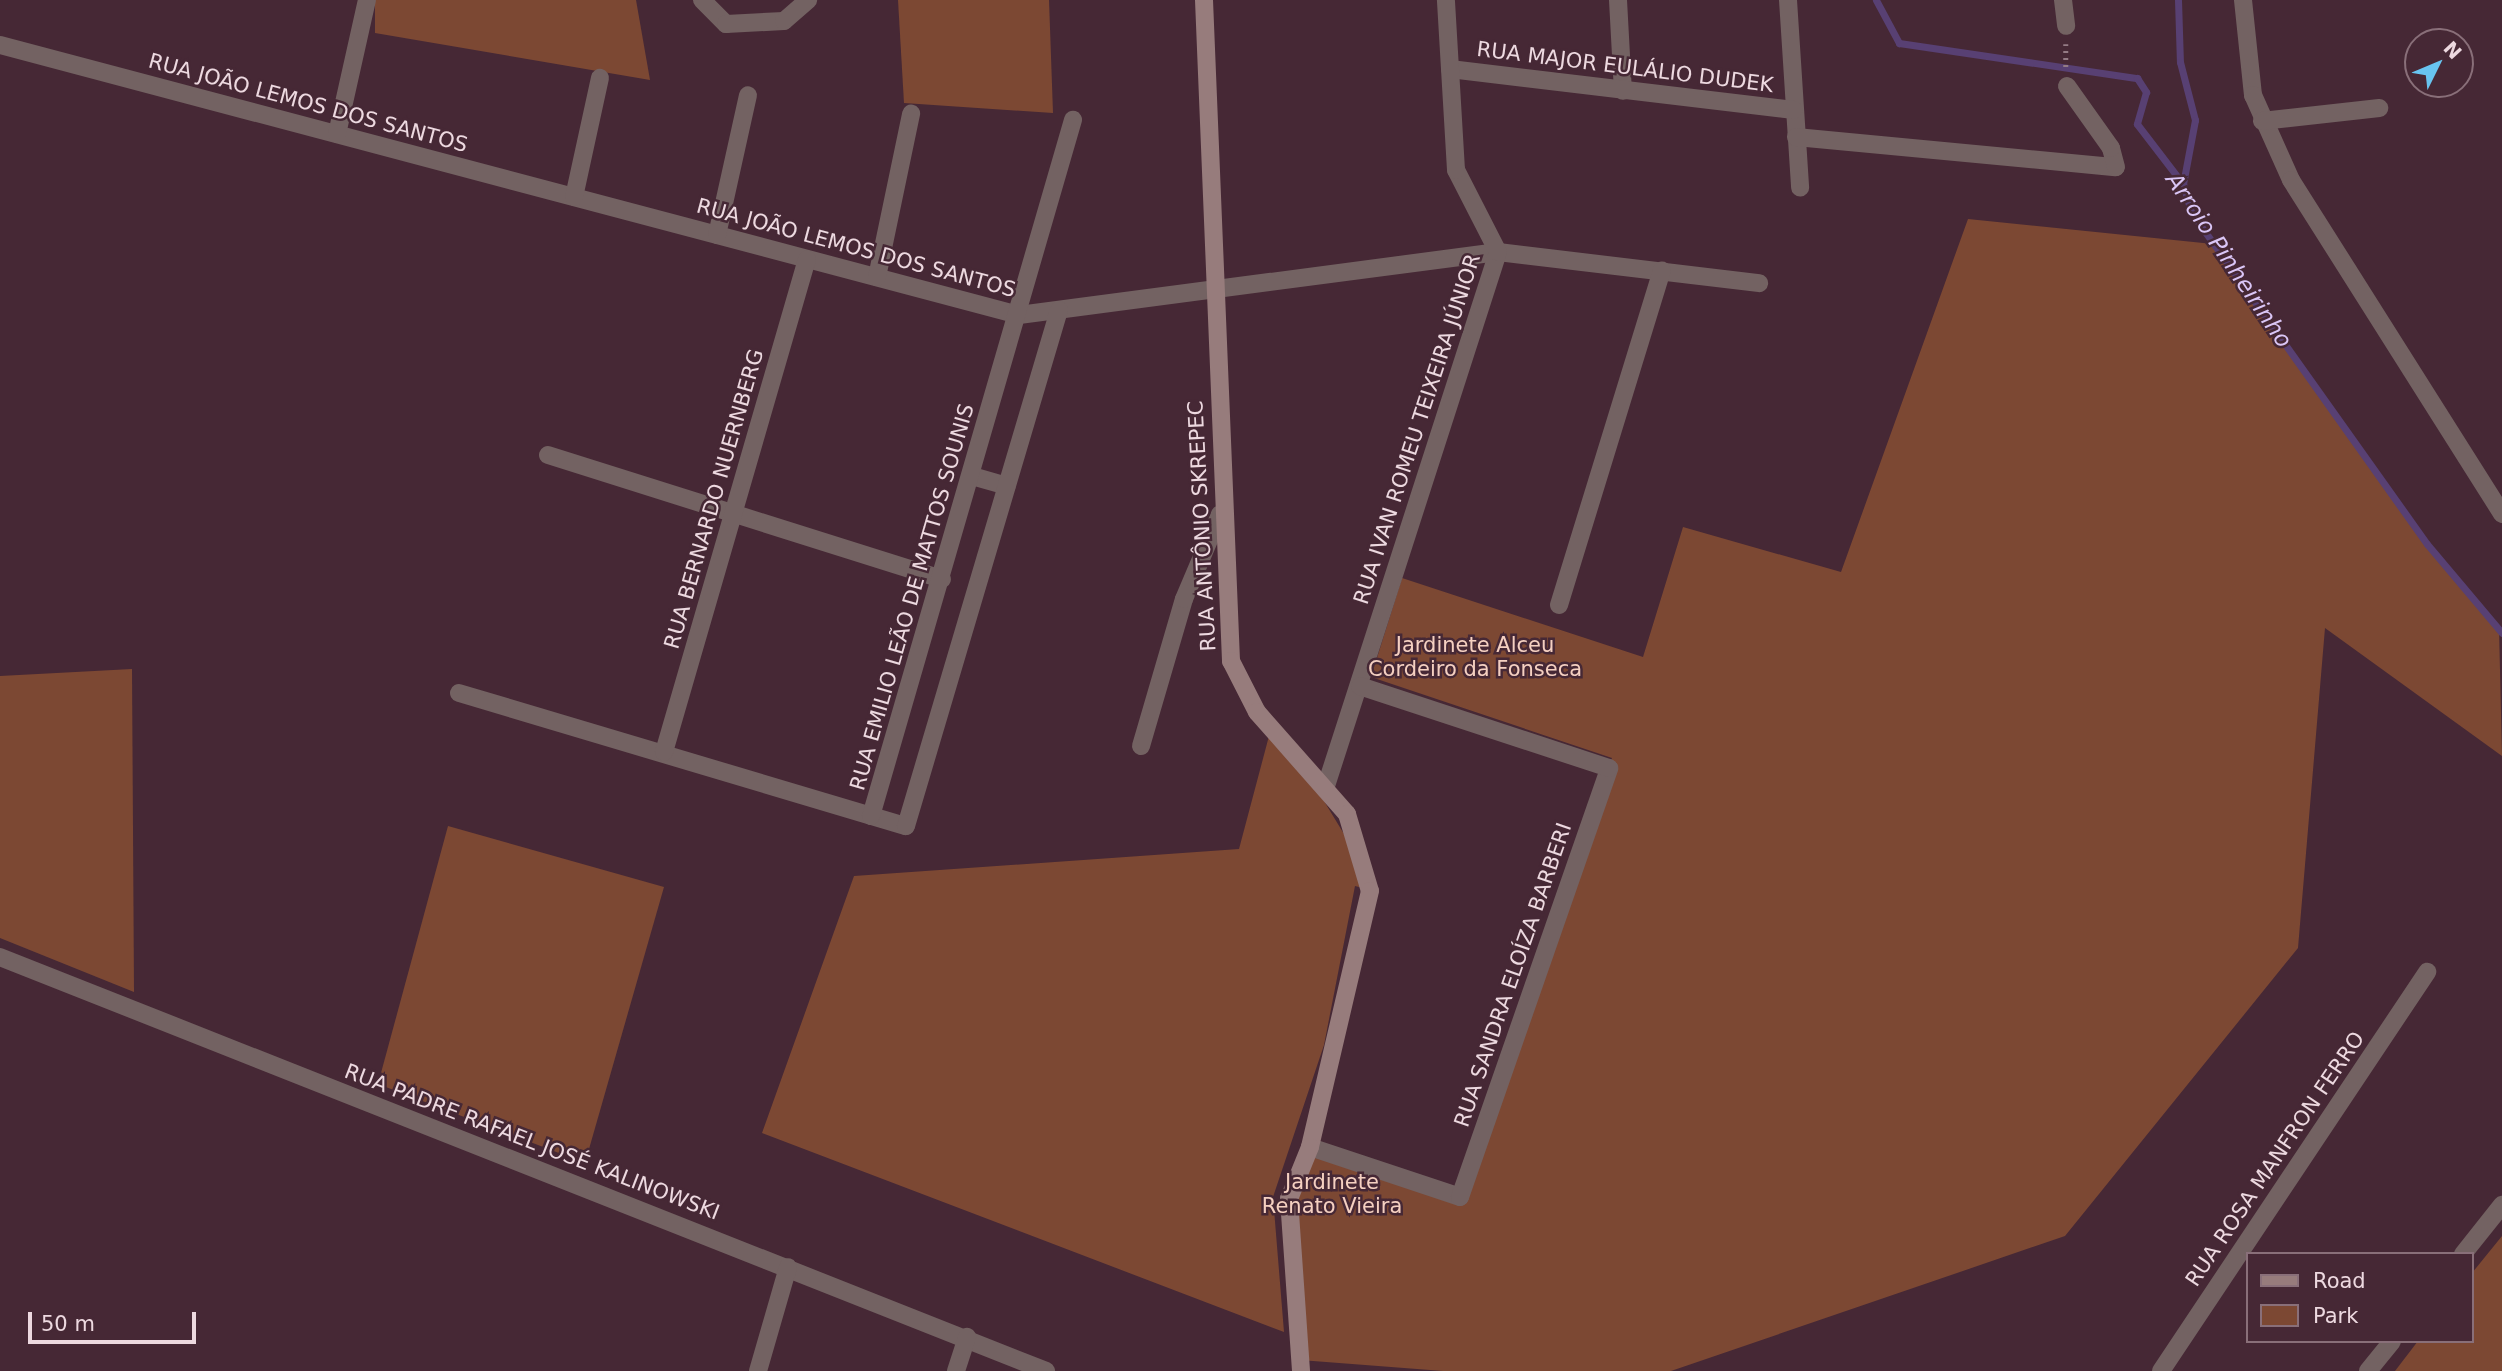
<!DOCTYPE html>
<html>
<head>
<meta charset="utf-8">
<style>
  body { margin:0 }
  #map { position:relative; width:2502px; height:1371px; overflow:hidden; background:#462835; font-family:"DejaVu Sans",sans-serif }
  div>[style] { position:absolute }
  .green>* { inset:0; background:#7c4833 }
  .stream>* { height:7px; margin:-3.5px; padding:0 3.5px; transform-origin:3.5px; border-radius:3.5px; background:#584073 }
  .path>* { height:4.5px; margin-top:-2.25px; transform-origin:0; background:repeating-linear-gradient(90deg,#947b85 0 2px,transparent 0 7px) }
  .street>* { height:18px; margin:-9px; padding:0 9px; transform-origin:9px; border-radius:9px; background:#736262 }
  .secondary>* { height:18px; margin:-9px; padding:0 9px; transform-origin:9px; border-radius:9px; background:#977c7c }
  span { translate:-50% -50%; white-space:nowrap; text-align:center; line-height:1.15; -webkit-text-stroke:5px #462835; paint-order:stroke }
  .street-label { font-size:21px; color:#edd9e0 }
  .park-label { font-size:21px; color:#f5d0c1 }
  .water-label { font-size:23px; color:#dac6f6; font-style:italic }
  .legend { position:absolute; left:2246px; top:1252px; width:228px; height:91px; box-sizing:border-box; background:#462835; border:2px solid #896f79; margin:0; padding:9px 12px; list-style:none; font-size:21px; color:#edd9e0 }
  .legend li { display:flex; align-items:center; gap:14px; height:35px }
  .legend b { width:35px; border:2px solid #896f79 }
  .north { position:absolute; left:2404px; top:28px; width:70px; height:70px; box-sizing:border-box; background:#462835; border:2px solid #896f79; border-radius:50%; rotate:47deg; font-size:19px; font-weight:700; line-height:28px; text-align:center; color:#edd9e0 }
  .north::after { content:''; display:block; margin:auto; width:24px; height:32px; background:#68c4f0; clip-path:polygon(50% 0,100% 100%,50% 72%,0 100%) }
  .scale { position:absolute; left:28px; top:1312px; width:168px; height:32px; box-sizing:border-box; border:4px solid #edd9e0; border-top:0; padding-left:9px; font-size:21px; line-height:24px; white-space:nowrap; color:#edd9e0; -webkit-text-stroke:5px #462835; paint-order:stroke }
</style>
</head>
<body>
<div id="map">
  <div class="green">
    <div style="clip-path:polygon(375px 0,636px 0,650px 80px,375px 33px)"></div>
    <div style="clip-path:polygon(898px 0,1049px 0,1053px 113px,904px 103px)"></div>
    <div style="clip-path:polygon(1968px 219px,2213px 244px,2427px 544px,2499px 628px,2502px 756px,2325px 628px,2298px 948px,2065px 1236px,1671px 1371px,1443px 1371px,1300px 1360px,1289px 1199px,1310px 1147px,1460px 1197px,1612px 758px,1371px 677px,1402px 578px,1643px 657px,1683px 527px,1841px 572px)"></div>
    <div style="clip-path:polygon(132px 669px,134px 992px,0 938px,0 676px)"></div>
    <div style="clip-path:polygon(1269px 736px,1324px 801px,1364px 867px,1367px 889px,1355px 886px,1324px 1045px,1273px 1197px,1284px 1332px,762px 1133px,854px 876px,1239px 849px)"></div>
    <div style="clip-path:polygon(448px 826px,664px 887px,585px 1163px,378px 1084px)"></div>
    <div style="clip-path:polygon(2502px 1236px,2502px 1371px,2395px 1371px,2418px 1341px,2472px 1341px,2472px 1273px)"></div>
  </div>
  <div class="stream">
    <div style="left:1876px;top:0;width:49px;rotate:61.9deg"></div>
    <div style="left:1899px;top:43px;width:241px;rotate:8.4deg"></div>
    <div style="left:2137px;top:78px;width:17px;rotate:57deg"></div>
    <div style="left:2146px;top:92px;width:33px;rotate:106deg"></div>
    <div style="left:2137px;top:124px;width:76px;rotate:52.5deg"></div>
    <div style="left:2183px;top:184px;width:29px;rotate:74deg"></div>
    <div style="left:2191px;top:212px;width:407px;rotate:54.6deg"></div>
    <div style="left:2427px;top:544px;width:116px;rotate:49.9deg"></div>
    <div style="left:2178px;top:0;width:62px;rotate:88.2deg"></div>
    <div style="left:2180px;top:62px;width:60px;rotate:75.5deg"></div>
    <div style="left:2195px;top:120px;width:65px;rotate:100.6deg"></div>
  </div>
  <div class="path">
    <div style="left:2066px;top:44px;width:23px;rotate:90deg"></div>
  </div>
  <div class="street">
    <div style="left:702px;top:0;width:34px;rotate:45deg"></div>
    <div style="left:726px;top:24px;width:58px;rotate:-3deg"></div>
    <div style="left:784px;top:21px;width:32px;rotate:-41deg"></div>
    <div style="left:1618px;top:0;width:91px;rotate:86.9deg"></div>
    <div style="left:1788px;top:0;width:188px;rotate:86.3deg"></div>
    <div style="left:2063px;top:0;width:26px;rotate:83deg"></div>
    <div style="left:2243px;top:0;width:96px;rotate:84deg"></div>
    <div style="left:2253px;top:95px;width:93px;rotate:65.9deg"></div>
    <div style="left:2291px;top:180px;width:395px;rotate:57.7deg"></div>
    <div style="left:0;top:45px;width:1054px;rotate:14.84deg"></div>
    <div style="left:1019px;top:315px;width:483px;rotate:-7.5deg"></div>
    <div style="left:1498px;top:252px;width:263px;rotate:6.8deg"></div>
    <div style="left:1450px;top:69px;width:346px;rotate:6.8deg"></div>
    <div style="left:2262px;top:121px;width:118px;rotate:-6.3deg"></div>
    <div style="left:337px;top:134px;width:137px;rotate:-77.4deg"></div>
    <div style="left:1796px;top:137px;width:321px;rotate:5.4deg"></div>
    <div style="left:2116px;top:167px;width:20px;rotate:-105deg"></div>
    <div style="left:2111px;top:148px;width:76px;rotate:-125.4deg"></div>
    <div style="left:574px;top:197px;width:122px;rotate:-77.7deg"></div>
    <div style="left:717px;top:235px;width:143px;rotate:-77.5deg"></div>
    <div style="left:877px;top:277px;width:167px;rotate:-78.2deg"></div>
    <div style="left:548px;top:455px;width:413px;rotate:17.5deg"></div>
    <div style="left:972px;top:476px;width:36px;rotate:16deg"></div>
    <div style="left:1559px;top:605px;width:350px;rotate:-72.9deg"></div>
    <div style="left:459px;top:693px;width:466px;rotate:16.6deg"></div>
    <div style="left:906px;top:826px;width:538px;rotate:-73.48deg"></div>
    <div style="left:1141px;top:746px;width:153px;rotate:-73.7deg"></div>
    <div style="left:1184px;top:599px;width:92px;rotate:-67deg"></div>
    <div style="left:664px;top:752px;width:513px;rotate:-73.82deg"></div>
    <div style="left:1325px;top:789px;width:564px;rotate:-72.14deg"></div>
    <div style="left:1498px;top:252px;width:92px;rotate:-117.1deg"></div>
    <div style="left:1456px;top:170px;width:170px;rotate:-93.4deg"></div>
    <div style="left:871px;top:816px;width:725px;rotate:-73.82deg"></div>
    <div style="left:0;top:957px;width:1125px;rotate:21.59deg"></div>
    <div style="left:1310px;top:1147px;width:158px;rotate:18.4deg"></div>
    <div style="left:1460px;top:1197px;width:454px;rotate:-70.8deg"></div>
    <div style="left:1609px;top:768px;width:262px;rotate:-161.8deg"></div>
    <div style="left:2463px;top:1254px;width:63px;rotate:-51.5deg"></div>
    <div style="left:758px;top:1371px;width:108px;rotate:-73.9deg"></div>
    <div style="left:956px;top:1371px;width:36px;rotate:-72deg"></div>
    <div style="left:2161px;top:1371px;width:480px;rotate:-56.3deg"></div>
    <div style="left:2368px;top:1371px;width:38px;rotate:-51deg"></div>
  </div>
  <div class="secondary">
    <div style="left:1204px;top:0;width:662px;rotate:87.66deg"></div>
    <div style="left:1231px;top:661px;width:57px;rotate:63deg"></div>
    <div style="left:1257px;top:712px;width:136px;rotate:48.6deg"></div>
    <div style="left:1347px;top:814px;width:80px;rotate:73.4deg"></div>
    <div style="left:1370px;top:891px;width:263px;rotate:103.2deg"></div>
    <div style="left:1310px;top:1147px;width:56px;rotate:112deg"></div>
    <div style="left:1289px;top:1199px;width:172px;rotate:86deg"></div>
  </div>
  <div class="street-label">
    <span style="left:1625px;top:67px;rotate:7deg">RUA MAJOR EULÁLIO DUDEK</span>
    <span style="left:308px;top:103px;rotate:15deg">RUA JOÃO LEMOS DOS SANTOS</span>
    <span style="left:856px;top:248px;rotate:15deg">RUA JOÃO LEMOS DOS SANTOS</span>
    <span style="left:1417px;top:429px;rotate:-72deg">RUA IVAN ROMEU TEIXEIRA JÚNIOR</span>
    <span style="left:714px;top:499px;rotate:-74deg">RUA BERNARDO NUERNBERG</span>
    <span style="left:1202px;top:526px;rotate:-93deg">RUA ANTÔNIO SKREPEC</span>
    <span style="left:912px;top:597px;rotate:-74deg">RUA EMILIO LEÃO DE MATTOS SOUNIS</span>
    <span style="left:1513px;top:975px;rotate:-71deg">RUA SANDRA ELOÍZA BARBERI</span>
    <span style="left:532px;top:1142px;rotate:21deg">RUA PADRE RAFAEL JOSÉ KALINOWSKI</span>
    <span style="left:2275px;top:1159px;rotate:-56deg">RUA ROSA MANFRON FERRO</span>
  </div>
  <div class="park-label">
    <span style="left:1475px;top:657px">Jardinete Alceu<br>Cordeiro da Fonseca</span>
    <span style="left:1332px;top:1194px">Jardinete<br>Renato Vieira</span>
  </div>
  <div class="water-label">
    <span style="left:2229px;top:260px;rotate:56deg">Arroio Pinheirinho</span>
  </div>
  <ul class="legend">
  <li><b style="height:9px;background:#977c7c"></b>Road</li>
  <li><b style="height:19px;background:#7c4833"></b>Park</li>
  </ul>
  <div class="north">N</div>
  <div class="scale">50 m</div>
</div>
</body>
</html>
